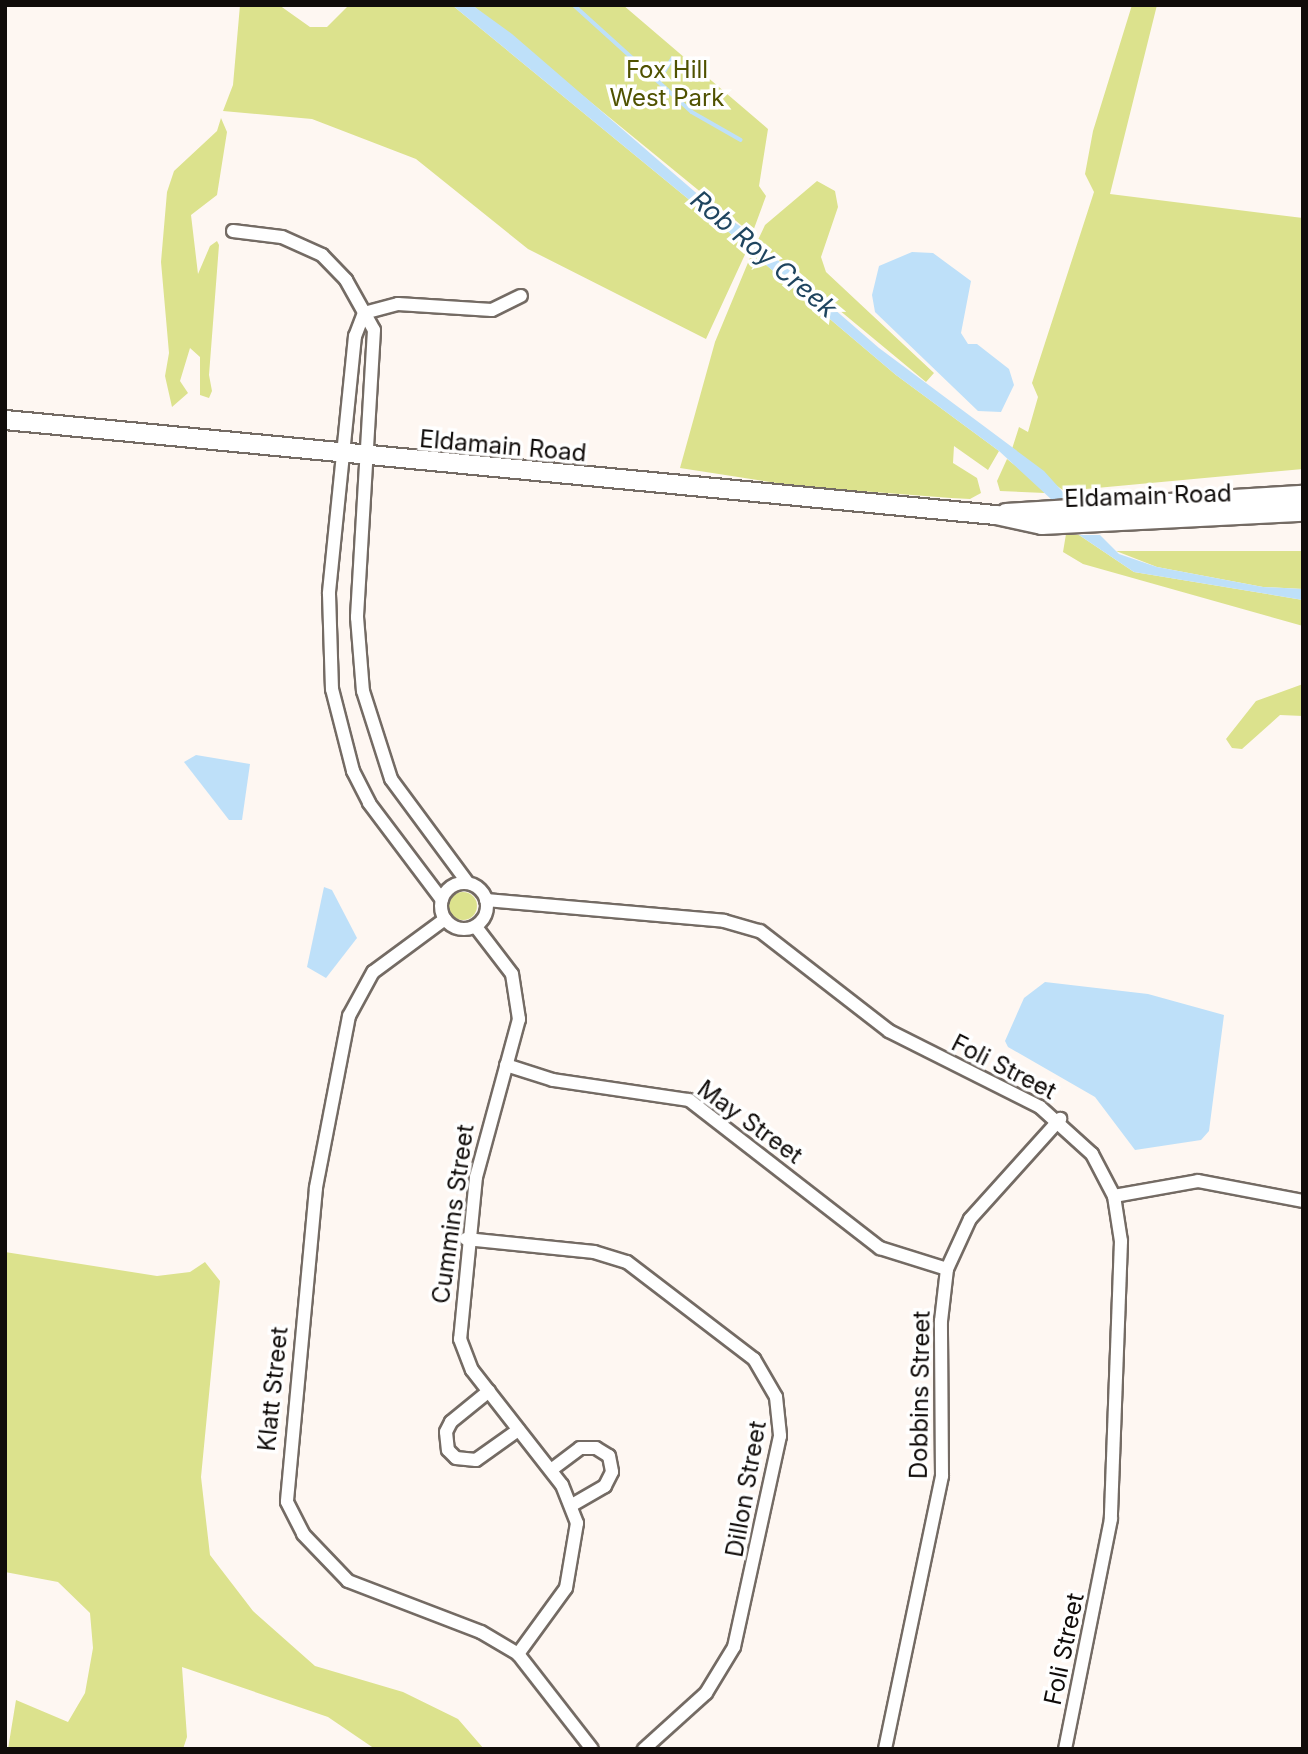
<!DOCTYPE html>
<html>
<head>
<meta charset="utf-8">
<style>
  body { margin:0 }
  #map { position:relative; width:1308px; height:1754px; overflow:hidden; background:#fef7f2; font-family:Inter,sans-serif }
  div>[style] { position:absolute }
  .green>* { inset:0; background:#dce28d }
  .round { border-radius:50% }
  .water>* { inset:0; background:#bee0f9 }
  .stream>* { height:3.5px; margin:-1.75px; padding:0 1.75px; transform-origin:1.75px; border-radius:1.75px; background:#bee0f9 }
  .roads { filter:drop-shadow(2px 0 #746b64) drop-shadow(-2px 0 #746b64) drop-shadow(0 2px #746b64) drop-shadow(0 -2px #746b64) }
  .minor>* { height:12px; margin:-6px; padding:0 6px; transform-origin:6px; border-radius:6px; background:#fff }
  .minor>.ring { margin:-6px; padding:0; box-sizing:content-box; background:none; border:12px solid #fff; border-radius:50% }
  .secondary>* { height:18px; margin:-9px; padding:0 9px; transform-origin:9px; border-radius:9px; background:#fff }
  span { translate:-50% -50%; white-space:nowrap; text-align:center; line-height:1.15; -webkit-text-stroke:7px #fff; paint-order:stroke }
  .park-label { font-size:24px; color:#505201 }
  .street-label { font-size:24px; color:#100c0a }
  .water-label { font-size:26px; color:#1f455f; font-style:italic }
  .frame { position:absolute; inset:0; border:7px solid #100c0a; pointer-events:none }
</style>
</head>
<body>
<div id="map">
  <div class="green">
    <div style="clip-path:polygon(240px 5px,279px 5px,310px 27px,327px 27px,349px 5px,452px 5px,748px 248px,706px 339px,528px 249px,416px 159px,312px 119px,223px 111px,233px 85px)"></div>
    <div style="clip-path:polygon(472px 5px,623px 5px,768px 129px,759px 186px,766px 196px,752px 234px)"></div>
    <div style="clip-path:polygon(1132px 5px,1157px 5px,1110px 194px,1303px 218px,1303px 469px,1064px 491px,1011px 452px,1019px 427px,1028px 432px,1038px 397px,1032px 383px,1094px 192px,1085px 174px,1093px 131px)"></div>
    <div style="clip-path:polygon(221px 118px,227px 132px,217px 195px,191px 215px,198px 274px,210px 246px,217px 241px,219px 245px,209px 375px,212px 391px,209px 398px,200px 395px,200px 357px,190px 348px,180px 381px,188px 393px,172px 407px,165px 376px,169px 353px,161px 262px,167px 192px,174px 171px,217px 131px)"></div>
    <div style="clip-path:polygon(817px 181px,835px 191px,838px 207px,821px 257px,826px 272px,934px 373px,926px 382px,757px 242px,765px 225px)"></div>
    <div style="clip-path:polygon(752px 253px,896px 375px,999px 451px,988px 470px,954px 446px,953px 463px,977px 478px,981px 493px,970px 499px,951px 498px,796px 486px,680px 468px,715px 342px)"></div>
    <div style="clip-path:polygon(1007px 459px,1032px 479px,1045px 493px,1000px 491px,997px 481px)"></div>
    <div style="clip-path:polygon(1066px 534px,1079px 535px,1134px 572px,1303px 600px,1303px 626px,1083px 564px,1063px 552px)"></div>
    <div style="clip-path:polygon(1116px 551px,1303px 551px,1303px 589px,1263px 587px,1157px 567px)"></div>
    <div style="clip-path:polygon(1303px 684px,1303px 716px,1280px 715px,1242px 749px,1232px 748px,1226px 739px,1256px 701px)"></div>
    <div class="round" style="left:449px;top:892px;width:28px;height:28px"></div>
    <div style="clip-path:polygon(5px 1252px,157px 1276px,190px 1272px,205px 1262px,220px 1281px,201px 1477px,210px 1555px,253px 1611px,315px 1666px,403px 1692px,458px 1719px,484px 1749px,375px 1749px,328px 1717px,182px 1667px,187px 1737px,183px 1749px,8px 1749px,16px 1700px,68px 1722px,85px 1693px,93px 1648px,90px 1613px,58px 1582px,5px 1572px)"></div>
  </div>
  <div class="water">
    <div style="clip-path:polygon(452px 5px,472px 5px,512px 34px,716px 210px,752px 234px,748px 248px)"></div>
    <div style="clip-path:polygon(757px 242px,879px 348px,1044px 471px,1071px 501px,1052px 500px,999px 451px,896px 375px,752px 253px)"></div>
    <div style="clip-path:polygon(912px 252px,933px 253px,971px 281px,961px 333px,968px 344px,977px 344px,1009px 369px,1014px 385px,1001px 412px,978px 411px,875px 312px,872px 295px,879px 266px)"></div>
    <div style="clip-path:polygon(1079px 535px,1100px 535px,1119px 554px,1157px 567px,1263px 587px,1303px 589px,1303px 600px,1134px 572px)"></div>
    <div style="clip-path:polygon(196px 755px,250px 764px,242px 820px,229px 820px,184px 762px)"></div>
    <div style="clip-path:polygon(324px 887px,332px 890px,357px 938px,326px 978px,307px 967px)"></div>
    <div style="clip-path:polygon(1045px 982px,1148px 994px,1224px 1015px,1209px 1131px,1201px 1140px,1135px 1150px,1095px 1097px,1008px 1047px,1005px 1041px,1024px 998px)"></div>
  </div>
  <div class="stream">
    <div style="left:574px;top:5px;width:159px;rotate:42.2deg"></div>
    <div style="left:692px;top:112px;width:56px;rotate:29.7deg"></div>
    <div style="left:659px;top:80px;width:25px;rotate:-58deg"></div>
  </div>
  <div class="roads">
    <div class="minor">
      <div style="left:233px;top:231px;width:49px;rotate:7deg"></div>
      <div style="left:282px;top:237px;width:44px;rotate:24.2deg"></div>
      <div style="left:322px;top:255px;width:35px;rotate:46deg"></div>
      <div style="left:346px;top:280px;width:57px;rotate:60.8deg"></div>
      <div style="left:374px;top:330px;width:288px;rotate:93.4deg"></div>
      <div style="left:357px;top:617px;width:74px;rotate:85.4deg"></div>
      <div style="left:363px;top:691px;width:92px;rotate:72.3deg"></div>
      <div style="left:391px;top:779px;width:129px;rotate:53.5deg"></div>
      <div style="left:364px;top:313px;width:25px;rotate:111deg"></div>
      <div style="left:355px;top:336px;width:259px;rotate:95.8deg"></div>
      <div style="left:329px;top:594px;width:95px;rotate:88.2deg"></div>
      <div style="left:332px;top:689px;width:85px;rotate:75.6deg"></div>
      <div style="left:353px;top:771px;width:36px;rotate:63deg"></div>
      <div style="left:369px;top:803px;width:121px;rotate:53deg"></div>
      <div style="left:364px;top:313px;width:35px;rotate:-15deg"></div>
      <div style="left:398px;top:304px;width:94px;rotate:3.7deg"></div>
      <div style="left:492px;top:310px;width:32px;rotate:-26deg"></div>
      <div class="ring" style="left:441px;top:883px;width:34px;height:34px"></div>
      <div style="left:486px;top:900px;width:239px;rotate:5deg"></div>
      <div style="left:724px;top:921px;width:37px;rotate:16deg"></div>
      <div style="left:760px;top:931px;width:163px;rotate:37.8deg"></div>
      <div style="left:889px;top:1031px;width:169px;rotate:26.7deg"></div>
      <div style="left:1040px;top:1107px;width:70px;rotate:42.1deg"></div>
      <div style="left:1092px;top:1154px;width:47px;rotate:62.4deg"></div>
      <div style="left:1114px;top:1196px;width:46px;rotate:81.2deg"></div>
      <div style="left:1121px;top:1241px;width:278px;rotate:92.1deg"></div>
      <div style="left:1111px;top:1519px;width:235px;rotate:101.3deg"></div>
      <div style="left:445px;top:919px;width:89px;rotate:143.6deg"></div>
      <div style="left:373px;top:972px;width:50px;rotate:118.6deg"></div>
      <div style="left:349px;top:1016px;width:175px;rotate:100.9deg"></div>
      <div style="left:316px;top:1188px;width:315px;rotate:95.3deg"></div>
      <div style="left:287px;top:1502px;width:36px;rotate:63deg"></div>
      <div style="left:303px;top:1534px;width:65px;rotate:46.2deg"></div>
      <div style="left:348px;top:1581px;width:142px;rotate:21deg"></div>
      <div style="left:481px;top:1632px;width:43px;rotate:30.7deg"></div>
      <div style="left:518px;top:1654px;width:120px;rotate:52.1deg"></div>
      <div style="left:476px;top:927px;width:59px;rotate:52.5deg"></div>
      <div style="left:512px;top:974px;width:46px;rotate:81.2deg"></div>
      <div style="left:519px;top:1019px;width:164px;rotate:105.2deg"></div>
      <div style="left:476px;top:1177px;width:163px;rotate:95.6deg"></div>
      <div style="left:460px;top:1339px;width:33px;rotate:69deg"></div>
      <div style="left:472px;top:1370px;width:146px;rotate:52deg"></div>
      <div style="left:562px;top:1485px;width:41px;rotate:68.5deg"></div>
      <div style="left:577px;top:1523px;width:66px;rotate:99.6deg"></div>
      <div style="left:566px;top:1588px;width:82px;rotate:126deg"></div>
      <div style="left:506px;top:1065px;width:49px;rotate:17.7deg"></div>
      <div style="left:553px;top:1080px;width:137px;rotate:8.4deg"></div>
      <div style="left:689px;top:1100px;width:242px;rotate:37.8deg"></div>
      <div style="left:880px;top:1248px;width:70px;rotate:17.4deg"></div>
      <div style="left:1114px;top:1196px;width:85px;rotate:-10.1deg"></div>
      <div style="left:1198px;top:1181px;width:107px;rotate:10.8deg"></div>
      <div style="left:466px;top:1239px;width:129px;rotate:5.8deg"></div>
      <div style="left:594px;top:1252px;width:34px;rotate:17deg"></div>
      <div style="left:627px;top:1262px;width:160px;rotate:37.4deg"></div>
      <div style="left:754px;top:1359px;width:44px;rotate:59.9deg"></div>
      <div style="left:776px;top:1397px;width:39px;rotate:84deg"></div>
      <div style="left:780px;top:1436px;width:216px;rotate:102.3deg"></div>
      <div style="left:734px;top:1647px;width:54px;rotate:121.3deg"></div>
      <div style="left:706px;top:1693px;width:84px;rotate:137.9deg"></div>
      <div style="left:489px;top:1391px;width:49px;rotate:140.8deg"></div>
      <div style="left:451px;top:1422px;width:11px;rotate:117deg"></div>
      <div style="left:446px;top:1432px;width:18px;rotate:84deg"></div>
      <div style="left:448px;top:1450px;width:11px;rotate:45deg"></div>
      <div style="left:456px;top:1458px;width:20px;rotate:6deg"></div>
      <div style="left:476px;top:1460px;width:52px;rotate:-35.5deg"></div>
      <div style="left:551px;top:1470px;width:36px;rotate:-37deg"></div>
      <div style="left:580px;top:1448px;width:16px"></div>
      <div style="left:596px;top:1448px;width:15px;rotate:32deg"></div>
      <div style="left:609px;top:1456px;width:16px;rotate:79deg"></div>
      <div style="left:612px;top:1472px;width:16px;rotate:117deg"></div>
      <div style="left:605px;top:1486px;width:38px;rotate:150deg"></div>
      <div style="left:885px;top:1749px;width:279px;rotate:-78.2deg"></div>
      <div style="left:942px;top:1476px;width:155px;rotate:-90.4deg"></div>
      <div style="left:941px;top:1321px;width:52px;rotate:-83.4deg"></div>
      <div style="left:947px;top:1269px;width:55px;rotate:-65.3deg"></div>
      <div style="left:970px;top:1219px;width:135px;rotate:-48deg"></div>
    </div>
    <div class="secondary">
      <div style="left:5px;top:420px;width:996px;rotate:5.48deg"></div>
      <div style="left:996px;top:515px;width:47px;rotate:12.3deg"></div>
      <div style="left:1042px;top:525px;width:261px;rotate:-2.9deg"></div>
      <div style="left:1006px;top:513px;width:298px;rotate:-3.5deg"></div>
    </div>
  </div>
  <div class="park-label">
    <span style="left:667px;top:84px">Fox Hill<br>West Park</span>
  </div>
  <div class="street-label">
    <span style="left:503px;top:446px;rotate:5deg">Eldamain Road</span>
    <span style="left:1148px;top:496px;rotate:-2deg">Eldamain Road</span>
    <span style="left:1004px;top:1067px;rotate:27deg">Foli Street</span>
    <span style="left:750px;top:1122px;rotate:36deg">May Street</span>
    <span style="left:453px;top:1214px;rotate:-82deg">Cummins Street</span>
    <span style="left:273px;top:1389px;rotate:-84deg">Klatt Street</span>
    <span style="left:920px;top:1395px;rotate:-89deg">Dobbins Street</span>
    <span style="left:746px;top:1489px;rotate:-80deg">Dillon Street</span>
    <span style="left:1064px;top:1649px;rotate:-78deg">Foli Street</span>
  </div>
  <div class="water-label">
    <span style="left:764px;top:254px;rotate:40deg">Rob Roy Creek</span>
  </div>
  <div class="frame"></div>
</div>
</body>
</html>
